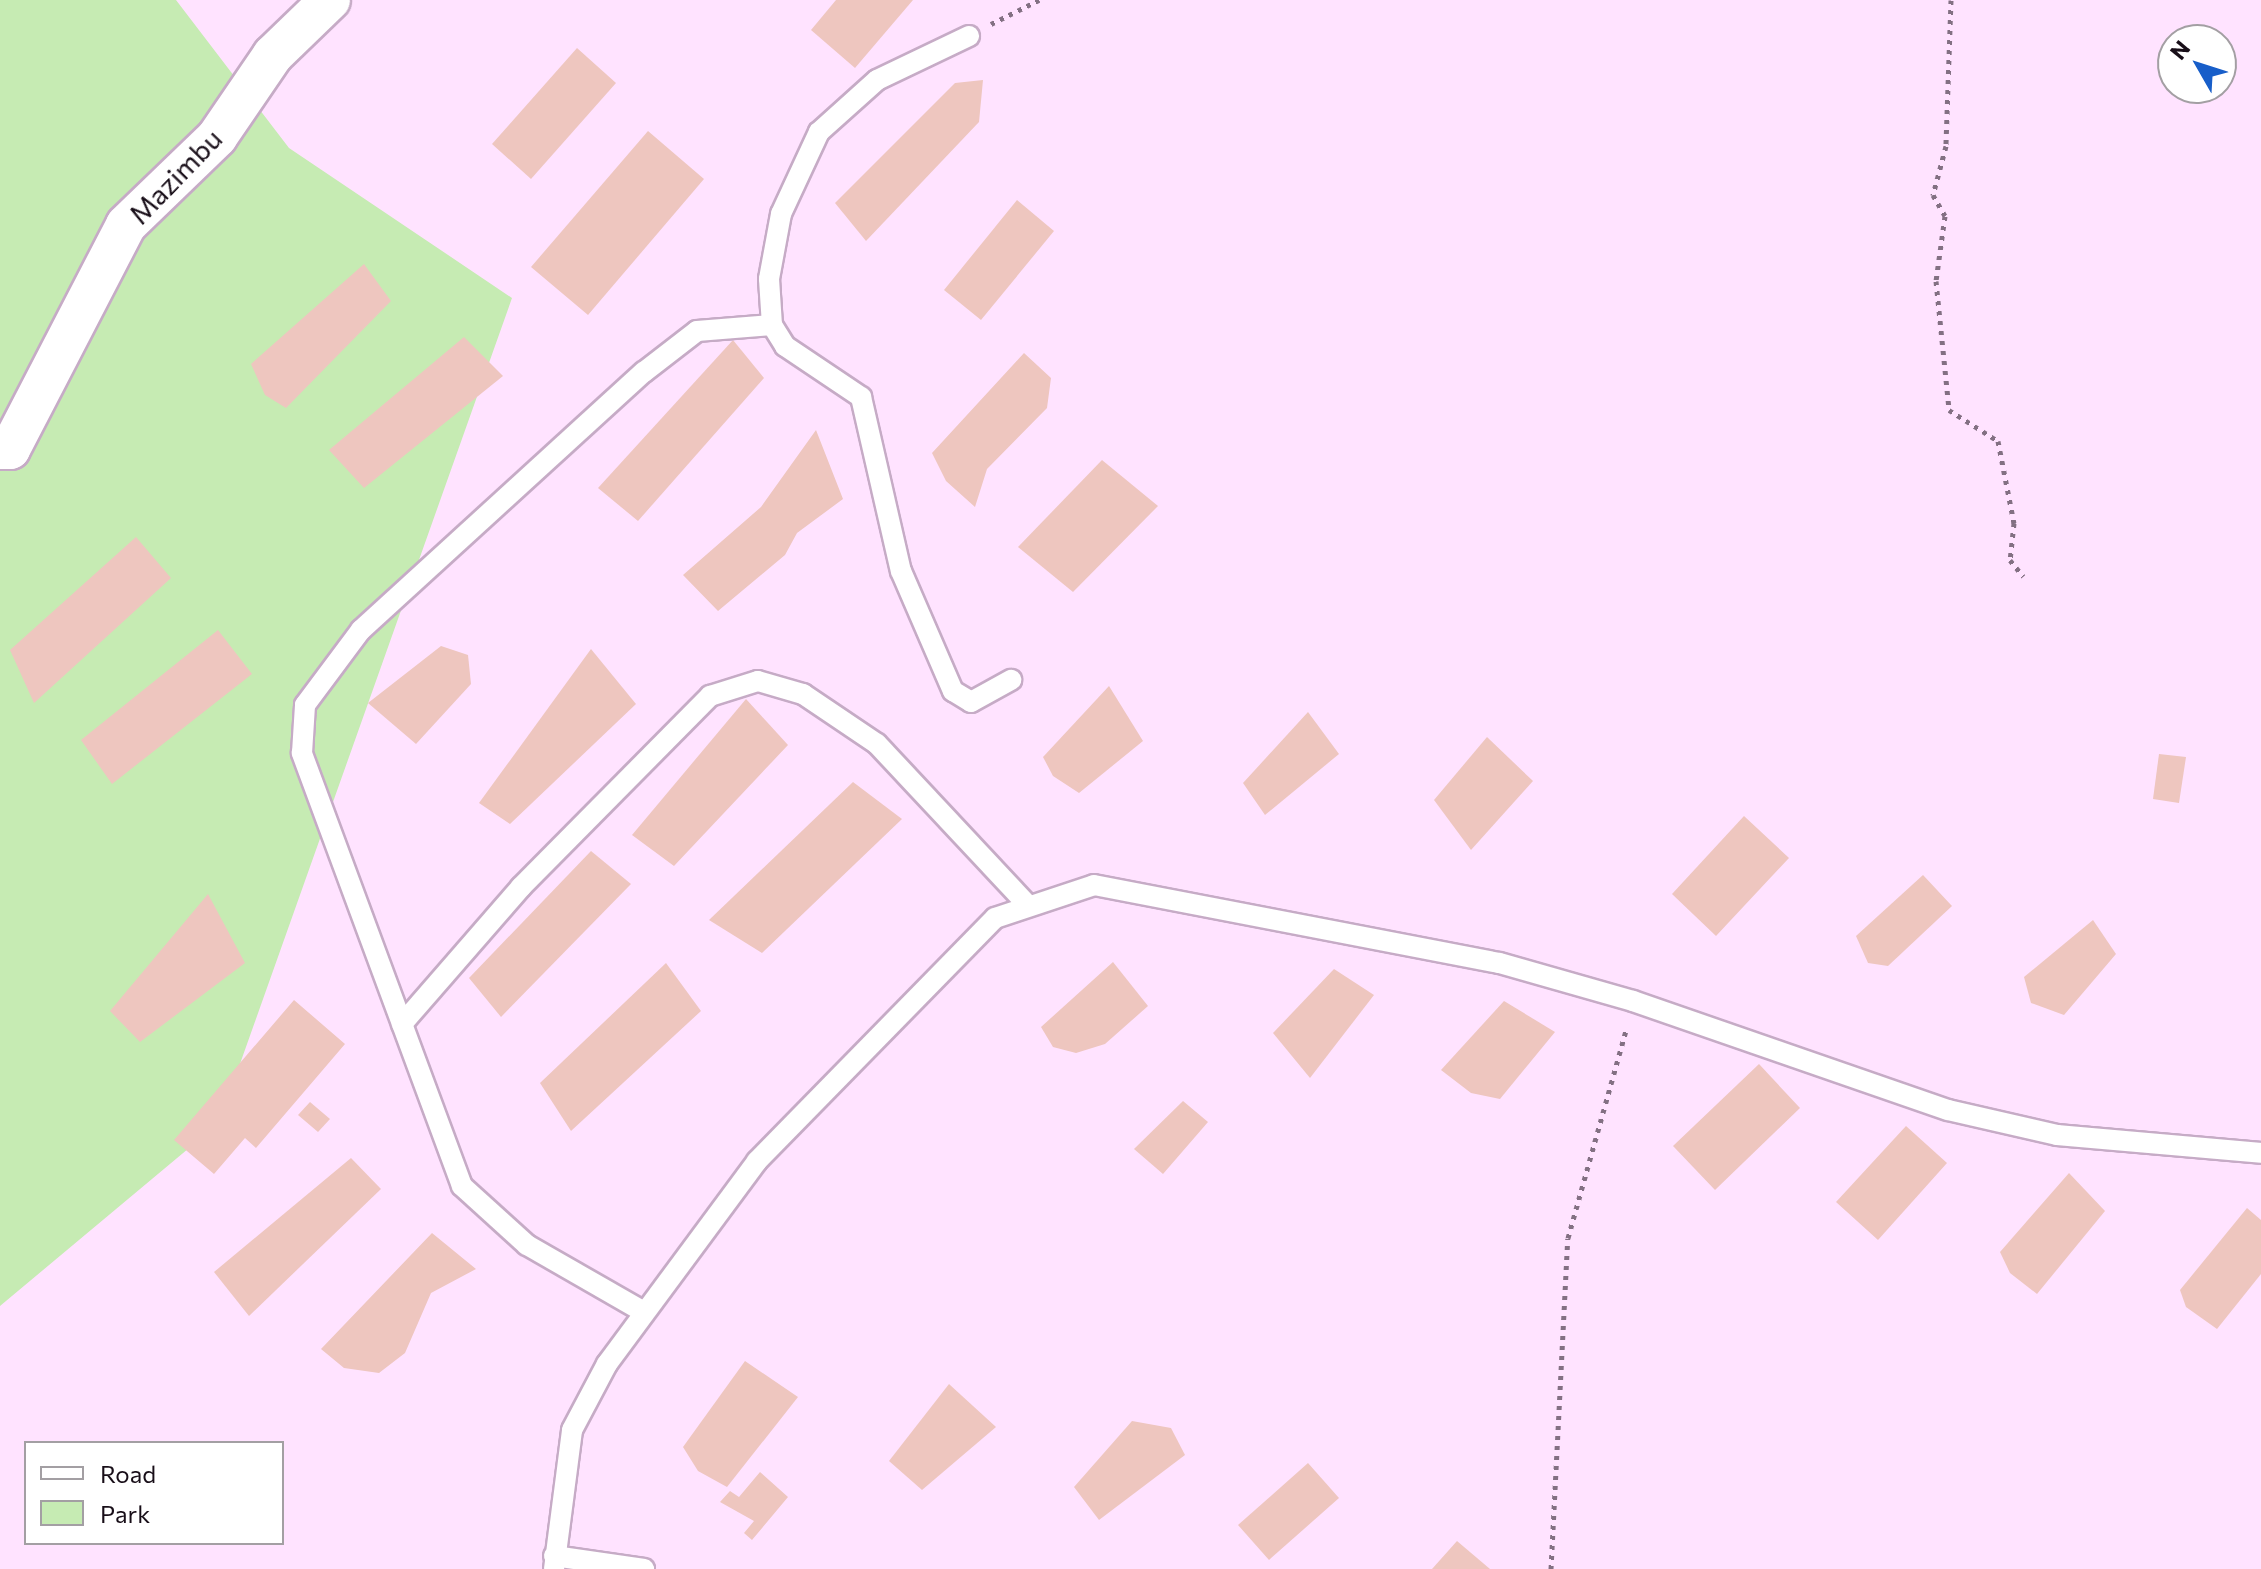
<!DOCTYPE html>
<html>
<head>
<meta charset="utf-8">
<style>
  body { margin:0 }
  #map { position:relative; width:2261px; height:1569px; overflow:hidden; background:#ffe3ff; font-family:Commissioner,sans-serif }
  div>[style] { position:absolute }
  .green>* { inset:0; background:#c6ebb3 }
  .building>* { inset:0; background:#eec6bf }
  .path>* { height:5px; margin-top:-2.5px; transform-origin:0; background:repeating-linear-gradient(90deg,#837083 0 4px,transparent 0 10px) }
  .roads { filter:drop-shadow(2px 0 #c6abc6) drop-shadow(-2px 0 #c6abc6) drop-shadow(0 2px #c6abc6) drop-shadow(0 -2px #c6abc6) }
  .lane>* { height:20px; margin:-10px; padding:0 10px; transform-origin:10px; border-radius:10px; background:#fff }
  .street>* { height:40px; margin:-20px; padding:0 20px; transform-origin:20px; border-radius:20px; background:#fff }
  span { translate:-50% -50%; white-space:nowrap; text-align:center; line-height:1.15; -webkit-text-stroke:6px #fff; paint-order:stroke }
  .street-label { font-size:28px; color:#180e18 }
  .legend { position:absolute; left:24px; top:1441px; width:260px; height:104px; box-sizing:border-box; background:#fff; border:2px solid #a39fa3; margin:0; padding:10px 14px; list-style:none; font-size:24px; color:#180e18 }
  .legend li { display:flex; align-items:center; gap:16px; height:40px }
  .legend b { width:40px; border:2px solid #a39fa3 }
  .north { position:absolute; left:2157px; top:24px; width:80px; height:80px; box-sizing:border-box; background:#fff; border:2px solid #a39fa3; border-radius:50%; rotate:309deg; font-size:22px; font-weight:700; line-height:32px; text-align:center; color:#180e18 }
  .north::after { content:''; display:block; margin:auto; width:28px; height:36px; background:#185ec9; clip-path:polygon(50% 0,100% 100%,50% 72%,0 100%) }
</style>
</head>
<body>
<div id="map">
  <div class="green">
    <div style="clip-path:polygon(0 0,176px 0,289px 148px,512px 298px,219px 1123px,0 1306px)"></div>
  </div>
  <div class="building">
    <div style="clip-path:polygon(836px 0,913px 0,855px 68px,811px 30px)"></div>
    <div style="clip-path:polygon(577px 48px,616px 83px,531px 179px,492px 144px)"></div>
    <div style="clip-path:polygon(983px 80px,979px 122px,866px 241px,835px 203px,955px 83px)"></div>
    <div style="clip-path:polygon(648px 131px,704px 179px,588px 315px,531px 267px)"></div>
    <div style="clip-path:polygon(1017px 200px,1054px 231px,981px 320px,944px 290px)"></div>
    <div style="clip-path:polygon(364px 264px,391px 301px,286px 408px,265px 395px,251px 364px)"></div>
    <div style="clip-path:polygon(464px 337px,503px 376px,364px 488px,329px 450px)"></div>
    <div style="clip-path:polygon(733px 340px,764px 378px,638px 521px,598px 488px)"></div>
    <div style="clip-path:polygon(1024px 353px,1051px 378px,1047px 408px,987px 469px,975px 507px,946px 481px,932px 453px)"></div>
    <div style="clip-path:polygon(816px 430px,843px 499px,797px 533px,785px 555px,718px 611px,683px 575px,761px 507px)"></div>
    <div style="clip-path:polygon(1102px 460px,1158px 506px,1073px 592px,1018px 547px)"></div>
    <div style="clip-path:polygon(136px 537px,171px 578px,34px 703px,10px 650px)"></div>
    <div style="clip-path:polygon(218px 630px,252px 674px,112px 784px,81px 740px)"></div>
    <div style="clip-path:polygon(441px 646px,468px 655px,471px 684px,416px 744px,368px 703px)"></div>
    <div style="clip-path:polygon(591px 649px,636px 704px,510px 824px,479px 803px)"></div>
    <div style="clip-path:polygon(1109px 686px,1143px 741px,1079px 793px,1053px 776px,1043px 757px)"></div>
    <div style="clip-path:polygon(746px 699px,788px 745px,674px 866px,632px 835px)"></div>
    <div style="clip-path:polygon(1308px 712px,1339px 754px,1265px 815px,1243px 783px)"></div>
    <div style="clip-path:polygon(1487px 737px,1533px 781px,1471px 850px,1434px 800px)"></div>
    <div style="clip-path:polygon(2159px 754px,2186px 757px,2179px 803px,2153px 799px)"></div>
    <div style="clip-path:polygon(853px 782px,902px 819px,762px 953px,709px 920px)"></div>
    <div style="clip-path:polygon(1744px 816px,1789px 858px,1716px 936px,1672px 894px)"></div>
    <div style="clip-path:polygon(591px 851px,631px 884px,501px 1017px,469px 978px)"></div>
    <div style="clip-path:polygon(1923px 875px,1952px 906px,1888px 966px,1868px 963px,1856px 936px)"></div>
    <div style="clip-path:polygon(208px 894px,245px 963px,140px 1042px,110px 1011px)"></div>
    <div style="clip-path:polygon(2093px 920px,2116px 954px,2064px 1015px,2031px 1003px,2024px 977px)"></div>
    <div style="clip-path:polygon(1113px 962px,1148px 1006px,1105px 1044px,1076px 1053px,1053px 1047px,1041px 1027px)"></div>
    <div style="clip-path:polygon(666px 963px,701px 1011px,571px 1131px,540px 1083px)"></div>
    <div style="clip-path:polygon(1334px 969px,1374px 995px,1310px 1078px,1273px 1033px)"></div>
    <div style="clip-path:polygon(294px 1000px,345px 1044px,256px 1148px,245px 1138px,214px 1174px,174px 1140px)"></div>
    <div style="clip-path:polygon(1504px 1001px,1555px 1032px,1500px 1099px,1471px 1093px,1441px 1070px)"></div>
    <div style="clip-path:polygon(1759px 1064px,1800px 1108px,1715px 1190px,1673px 1146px)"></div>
    <div style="clip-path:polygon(1183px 1101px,1208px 1122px,1163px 1174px,1134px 1149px)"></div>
    <div style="clip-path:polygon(310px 1102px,330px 1119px,318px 1132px,298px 1115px)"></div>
    <div style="clip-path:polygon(1906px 1126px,1947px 1163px,1878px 1240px,1836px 1202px)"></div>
    <div style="clip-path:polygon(351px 1158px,381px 1189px,249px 1316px,214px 1272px)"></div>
    <div style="clip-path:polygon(2069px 1173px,2105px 1211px,2037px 1294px,2010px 1273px,2000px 1252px)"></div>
    <div style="clip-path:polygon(2247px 1208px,2261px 1220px,2261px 1274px,2217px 1329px,2186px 1307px,2180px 1290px)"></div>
    <div style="clip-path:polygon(432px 1233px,476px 1269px,431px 1293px,405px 1353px,379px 1373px,344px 1368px,321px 1349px)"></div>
    <div style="clip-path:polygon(745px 1361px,798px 1397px,727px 1487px,698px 1471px,683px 1447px)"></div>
    <div style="clip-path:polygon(949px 1384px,996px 1427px,922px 1490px,889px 1461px)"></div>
    <div style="clip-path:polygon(1132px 1421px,1171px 1428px,1185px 1455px,1099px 1520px,1074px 1487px)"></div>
    <div style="clip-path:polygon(1308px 1463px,1339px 1498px,1269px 1560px,1238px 1525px)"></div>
    <div style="clip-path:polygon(760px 1472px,788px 1497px,752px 1540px,744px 1533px,754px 1521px,720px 1502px,730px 1491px,739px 1497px)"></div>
    <div style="clip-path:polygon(1457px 1541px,1490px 1569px,1432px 1569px)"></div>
  </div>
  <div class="path">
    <div style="left:1951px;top:0;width:146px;rotate:92deg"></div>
    <div style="left:1946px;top:146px;width:51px;rotate:104.9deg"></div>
    <div style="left:1933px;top:195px;width:24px;rotate:60deg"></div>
    <div style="left:1945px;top:216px;width:66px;rotate:97.9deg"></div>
    <div style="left:1936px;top:281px;width:130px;rotate:84.2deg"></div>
    <div style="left:1949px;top:410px;width:58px;rotate:32.3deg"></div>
    <div style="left:1998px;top:441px;width:84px;rotate:79deg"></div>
    <div style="left:2014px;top:523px;width:37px;rotate:96deg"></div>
    <div style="left:2010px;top:560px;width:21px;rotate:51deg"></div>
    <div style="left:991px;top:24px;width:54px;rotate:-26.6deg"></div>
    <div style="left:1551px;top:1569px;width:331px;rotate:-87.1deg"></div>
    <div style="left:1568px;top:1238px;width:219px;rotate:-74.4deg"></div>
  </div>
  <div class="roads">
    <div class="lane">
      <div style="left:969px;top:36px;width:102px;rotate:154.4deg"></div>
      <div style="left:877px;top:80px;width:78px;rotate:138.1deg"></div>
      <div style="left:819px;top:132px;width:90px;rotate:114.9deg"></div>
      <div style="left:781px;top:214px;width:66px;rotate:100.5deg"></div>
      <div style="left:769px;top:279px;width:46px;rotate:86.3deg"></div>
      <div style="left:772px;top:325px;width:25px;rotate:58deg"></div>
      <div style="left:785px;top:346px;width:92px;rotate:33.9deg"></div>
      <div style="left:861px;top:397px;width:179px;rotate:77.1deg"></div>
      <div style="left:901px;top:571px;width:131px;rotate:66.6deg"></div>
      <div style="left:953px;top:691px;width:21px;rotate:31deg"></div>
      <div style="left:971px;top:702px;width:46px;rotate:-28.8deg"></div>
      <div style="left:402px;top:1024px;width:181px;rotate:-49deg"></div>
      <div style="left:521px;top:887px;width:269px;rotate:-45.3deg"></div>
      <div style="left:710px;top:696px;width:50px;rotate:-17.4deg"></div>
      <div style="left:758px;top:681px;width:47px;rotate:16.1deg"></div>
      <div style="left:803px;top:694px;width:89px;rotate:34deg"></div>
      <div style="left:877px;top:744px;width:216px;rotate:46.9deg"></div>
      <div style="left:644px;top:1312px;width:135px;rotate:-150.2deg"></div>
      <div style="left:527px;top:1245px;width:88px;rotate:-137.8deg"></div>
      <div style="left:462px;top:1186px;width:462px;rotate:-110.3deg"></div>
      <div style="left:302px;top:753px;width:48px;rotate:-86.4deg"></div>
      <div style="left:305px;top:705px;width:94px;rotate:-53.3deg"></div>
      <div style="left:361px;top:630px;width:383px;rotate:-42.4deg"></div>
      <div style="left:644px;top:372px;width:67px;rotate:-37.7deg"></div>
      <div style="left:697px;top:331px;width:75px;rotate:-4.6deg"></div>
      <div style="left:554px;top:1556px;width:91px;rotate:8.2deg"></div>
      <div style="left:554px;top:1569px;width:140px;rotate:-82.6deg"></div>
      <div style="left:572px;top:1430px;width:75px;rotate:-62.1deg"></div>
      <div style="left:607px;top:1364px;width:252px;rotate:-53.5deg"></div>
      <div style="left:757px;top:1161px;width:340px;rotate:-45.6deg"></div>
      <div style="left:995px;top:918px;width:104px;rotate:-18.4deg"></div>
      <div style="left:1094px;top:885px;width:413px;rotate:10.9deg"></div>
      <div style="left:1500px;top:963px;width:138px;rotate:15.9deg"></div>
      <div style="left:1633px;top:1001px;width:333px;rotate:19.1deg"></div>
      <div style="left:1948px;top:1110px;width:112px;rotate:12.9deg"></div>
      <div style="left:2057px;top:1135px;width:205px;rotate:5deg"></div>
    </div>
    <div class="street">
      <div style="left:0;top:449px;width:10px"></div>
      <div style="left:10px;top:449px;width:252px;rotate:-62.6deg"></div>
      <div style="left:126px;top:225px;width:127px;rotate:-44deg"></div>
      <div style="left:217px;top:137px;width:99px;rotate:-55.7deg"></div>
      <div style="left:273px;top:55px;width:79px;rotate:-44deg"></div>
    </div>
  </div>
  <div class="street-label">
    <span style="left:175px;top:176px;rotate:-46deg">Mazimbu</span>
  </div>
  <ul class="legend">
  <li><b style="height:10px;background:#fff"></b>Road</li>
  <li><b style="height:22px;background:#c6ebb3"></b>Park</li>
  </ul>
  <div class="north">N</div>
</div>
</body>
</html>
